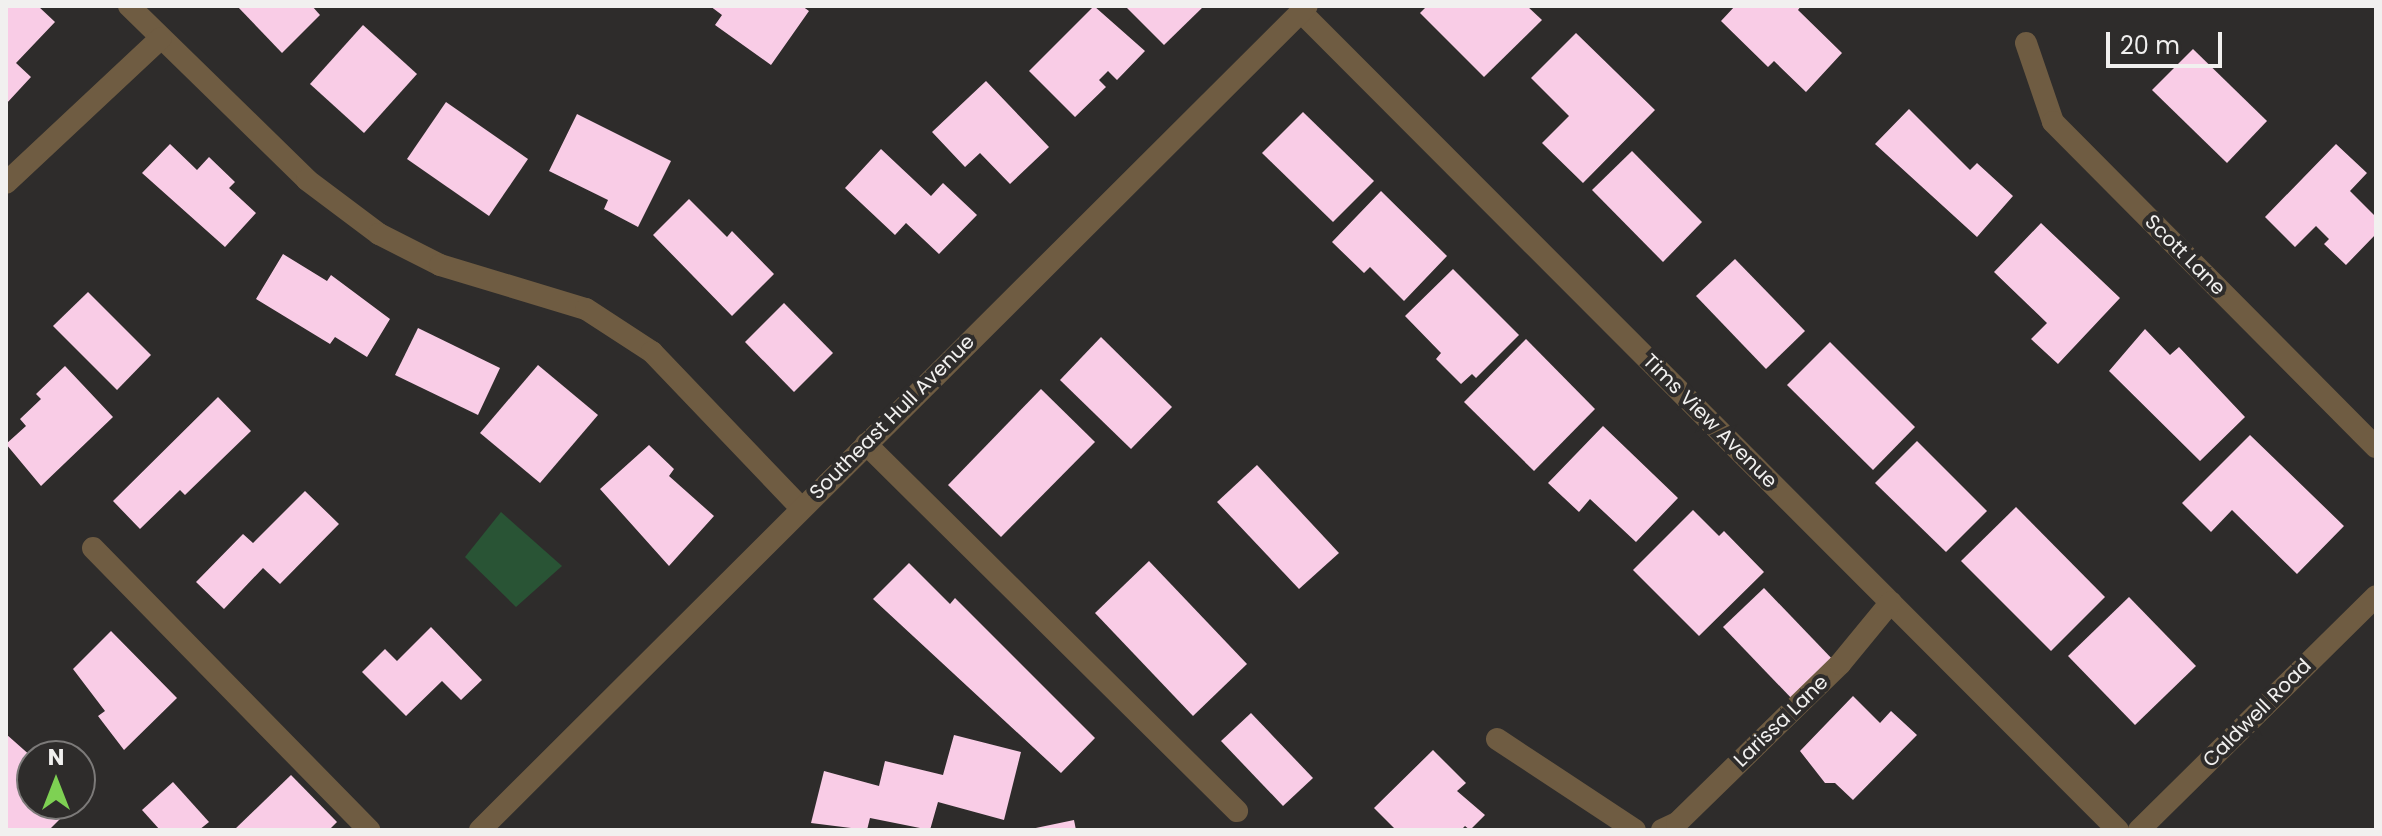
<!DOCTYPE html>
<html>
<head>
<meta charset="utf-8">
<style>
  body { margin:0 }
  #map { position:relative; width:2382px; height:836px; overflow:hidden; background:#2e2c2b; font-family:Poppins,sans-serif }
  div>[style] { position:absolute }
  .green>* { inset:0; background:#295435 }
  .building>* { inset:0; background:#f9cce6 }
  .service>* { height:22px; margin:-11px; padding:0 11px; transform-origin:11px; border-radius:11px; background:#6f5c42 }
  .minor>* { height:22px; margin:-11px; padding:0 11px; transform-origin:11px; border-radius:11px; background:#6f5c42 }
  span { translate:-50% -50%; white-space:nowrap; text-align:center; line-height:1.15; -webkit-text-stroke:8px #2e2c2b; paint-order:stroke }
  .street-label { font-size:20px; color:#f1f0ef }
  .frame { position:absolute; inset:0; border:8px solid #f1f0ef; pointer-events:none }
  .north { position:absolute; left:16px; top:740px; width:80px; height:80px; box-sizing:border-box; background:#2e2c2b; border:2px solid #7c7a79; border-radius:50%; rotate:0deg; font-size:22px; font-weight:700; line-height:32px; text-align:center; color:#f1f0ef }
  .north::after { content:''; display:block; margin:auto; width:28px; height:36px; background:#7ed153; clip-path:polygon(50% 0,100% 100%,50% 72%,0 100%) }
  .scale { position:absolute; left:2106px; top:32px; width:116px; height:36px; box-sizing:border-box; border:4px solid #f1f0ef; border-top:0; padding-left:10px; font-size:24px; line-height:28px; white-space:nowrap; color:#f1f0ef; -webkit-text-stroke:6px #2e2c2b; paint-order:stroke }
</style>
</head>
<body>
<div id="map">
  <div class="green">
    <div style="clip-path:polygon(501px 512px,562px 566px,516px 607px,465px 557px)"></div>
  </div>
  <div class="building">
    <div style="clip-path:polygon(6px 6px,38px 6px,55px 22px,16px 63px,31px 77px,6px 104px)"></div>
    <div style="clip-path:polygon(237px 6px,312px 6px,320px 15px,282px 53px)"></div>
    <div style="clip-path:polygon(710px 6px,802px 6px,809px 11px,771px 65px,715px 25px,722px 15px)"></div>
    <div style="clip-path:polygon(1094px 6px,1145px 51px,1117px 80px,1108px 71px,1099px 80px,1106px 87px,1075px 117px,1029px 71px)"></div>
    <div style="clip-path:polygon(1125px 6px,1204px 6px,1164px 45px)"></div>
    <div style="clip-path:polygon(1427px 6px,1527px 6px,1542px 20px,1484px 77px,1420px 13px)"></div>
    <div style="clip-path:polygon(1735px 6px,1801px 6px,1798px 10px,1842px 53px,1806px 92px,1774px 61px,1768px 67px,1721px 21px)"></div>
    <div style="clip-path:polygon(363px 25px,417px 74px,364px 133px,310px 84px)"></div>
    <div style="clip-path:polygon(1576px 33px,1655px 110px,1583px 183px,1542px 143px,1569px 116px,1531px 78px)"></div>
    <div style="clip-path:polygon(2193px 49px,2267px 121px,2227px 163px,2152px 90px)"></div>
    <div style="clip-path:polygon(986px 81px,1049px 147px,1010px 184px,980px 153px,965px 167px,932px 132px)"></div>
    <div style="clip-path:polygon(446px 102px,528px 159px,489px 216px,407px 159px)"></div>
    <div style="clip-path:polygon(1909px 109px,1970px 170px,1977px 163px,2013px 196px,1977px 237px,1875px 144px)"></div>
    <div style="clip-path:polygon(1303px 112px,1374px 181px,1333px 222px,1262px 153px)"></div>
    <div style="clip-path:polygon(577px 114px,671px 161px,638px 227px,604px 209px,608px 200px,549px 171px)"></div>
    <div style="clip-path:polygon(170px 144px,197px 170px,209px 157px,235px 182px,229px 188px,256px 213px,225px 247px,142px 173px)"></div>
    <div style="clip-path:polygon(2336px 144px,2367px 173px,2350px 191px,2376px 217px,2376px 234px,2346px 265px,2324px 244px,2329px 239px,2316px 226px,2295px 247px,2265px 217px)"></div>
    <div style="clip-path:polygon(881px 149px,931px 196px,943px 183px,977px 215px,939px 254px,906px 223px,895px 235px,845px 188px)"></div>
    <div style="clip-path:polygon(1632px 151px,1702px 222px,1663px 262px,1592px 190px)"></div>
    <div style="clip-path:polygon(1381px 191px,1447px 256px,1404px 301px,1370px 267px,1364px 273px,1332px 242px)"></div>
    <div style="clip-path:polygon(689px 199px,727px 237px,732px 231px,774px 274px,732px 316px,653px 235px)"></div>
    <div style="clip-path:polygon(2041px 223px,2120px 298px,2058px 364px,2031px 339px,2047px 323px,1994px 272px)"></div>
    <div style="clip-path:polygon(283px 254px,327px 281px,331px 275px,390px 319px,367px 357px,335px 337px,330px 344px,256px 299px)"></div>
    <div style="clip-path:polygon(1735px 259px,1805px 331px,1766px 369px,1696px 296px)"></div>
    <div style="clip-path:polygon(1453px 269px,1519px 335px,1476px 378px,1472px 374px,1461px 384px,1436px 359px,1441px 353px,1405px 316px)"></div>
    <div style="clip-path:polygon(88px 292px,151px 355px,117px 390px,53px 326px)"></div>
    <div style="clip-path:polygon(784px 303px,833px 353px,794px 392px,745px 342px)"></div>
    <div style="clip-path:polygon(418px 328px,500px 368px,478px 415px,395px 375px)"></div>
    <div style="clip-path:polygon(2145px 329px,2170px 355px,2179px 347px,2245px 417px,2200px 461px,2109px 371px)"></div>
    <div style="clip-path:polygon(1101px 337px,1172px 407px,1131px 449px,1060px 380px)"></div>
    <div style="clip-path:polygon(1526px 339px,1595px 409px,1534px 471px,1464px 402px)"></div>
    <div style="clip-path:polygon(1830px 342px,1915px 427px,1873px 470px,1787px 385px)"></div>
    <div style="clip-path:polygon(538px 365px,598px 415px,540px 483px,480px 433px)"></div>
    <div style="clip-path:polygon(65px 366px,113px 417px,41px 486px,6px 444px,26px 426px,20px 419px,41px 399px,36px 394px)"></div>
    <div style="clip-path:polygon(1041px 389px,1095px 442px,1001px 537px,948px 485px)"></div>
    <div style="clip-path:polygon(218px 397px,251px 431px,185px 495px,180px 490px,140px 529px,113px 501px)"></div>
    <div style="clip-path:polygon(1603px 426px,1678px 498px,1636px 542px,1590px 499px,1579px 512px,1548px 483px)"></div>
    <div style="clip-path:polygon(2250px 435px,2344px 526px,2297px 574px,2232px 510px,2211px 532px,2182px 503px)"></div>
    <div style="clip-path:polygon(1917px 441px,1987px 511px,1946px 552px,1875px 483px)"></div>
    <div style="clip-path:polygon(649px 445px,674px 469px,669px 476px,714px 516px,669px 566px,600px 489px)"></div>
    <div style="clip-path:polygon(1257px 465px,1339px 553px,1299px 589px,1217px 502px)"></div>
    <div style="clip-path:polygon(305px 491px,339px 524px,280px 584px,263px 568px,224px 609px,196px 582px,243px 534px,253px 543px)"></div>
    <div style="clip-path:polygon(2016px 507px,2105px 597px,2051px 651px,1961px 561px)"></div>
    <div style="clip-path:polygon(1693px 510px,1719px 536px,1724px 531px,1764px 572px,1699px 636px,1633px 570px)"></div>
    <div style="clip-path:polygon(1149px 561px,1247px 664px,1193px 716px,1095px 613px)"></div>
    <div style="clip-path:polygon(909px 563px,950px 604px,955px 598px,1095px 738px,1061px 773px,873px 599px)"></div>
    <div style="clip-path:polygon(1764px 588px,1836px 663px,1795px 702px,1723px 627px)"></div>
    <div style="clip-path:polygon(2129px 597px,2196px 666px,2135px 725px,2068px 656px)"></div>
    <div style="clip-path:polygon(431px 627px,482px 680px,461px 700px,442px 681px,406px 716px,362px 672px,385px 649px,397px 661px)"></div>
    <div style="clip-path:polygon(111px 631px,177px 698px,124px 750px,98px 716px,105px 711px,73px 669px)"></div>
    <div style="clip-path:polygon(1853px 696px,1880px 723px,1891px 711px,1917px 735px,1853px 800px,1835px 783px,1825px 783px,1800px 751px)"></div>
    <div style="clip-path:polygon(1251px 713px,1313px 778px,1283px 806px,1221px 741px)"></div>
    <div style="clip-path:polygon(6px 734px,32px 757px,32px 804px,75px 804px,49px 830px,6px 830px)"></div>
    <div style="clip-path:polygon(954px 735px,1021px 752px,1004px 820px,938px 802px,930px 830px,870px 818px,867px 830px,811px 823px,824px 771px,879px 786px,885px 761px,943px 775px)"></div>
    <div style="clip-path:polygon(1433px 750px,1466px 783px,1457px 791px,1485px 815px,1470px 830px,1465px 826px,1461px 830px,1396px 830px,1374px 808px)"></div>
    <div style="clip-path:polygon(291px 775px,337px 822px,329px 830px,234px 830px)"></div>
    <div style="clip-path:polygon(173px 782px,209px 822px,199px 830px,160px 830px,142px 810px)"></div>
    <div style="clip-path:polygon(1074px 820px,1076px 830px,1031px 830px,1031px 829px)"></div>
  </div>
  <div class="service">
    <div style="left:866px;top:444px;width:522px;rotate:44.69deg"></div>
    <div style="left:93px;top:548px;width:395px;rotate:45.6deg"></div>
  </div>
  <div class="minor">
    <div style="left:129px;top:6px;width:249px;rotate:44.3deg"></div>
    <div style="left:307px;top:180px;width:90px;rotate:36.9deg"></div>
    <div style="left:379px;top:234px;width:68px;rotate:26.9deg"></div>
    <div style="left:440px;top:265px;width:152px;rotate:16.8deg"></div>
    <div style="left:586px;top:309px;width:79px;rotate:33.1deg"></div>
    <div style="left:652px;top:352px;width:216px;rotate:46.3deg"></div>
    <div style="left:1301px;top:12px;width:1156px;rotate:45.04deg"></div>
    <div style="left:2026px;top:43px;width:83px;rotate:71.1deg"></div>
    <div style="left:2053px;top:122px;width:458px;rotate:45.2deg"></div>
    <div style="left:6px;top:183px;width:212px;rotate:-43.1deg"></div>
    <div style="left:1497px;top:739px;width:165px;rotate:33.4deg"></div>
    <div style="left:480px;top:830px;width:1167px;rotate:-44.9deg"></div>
    <div style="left:1662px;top:830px;width:17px;rotate:-25deg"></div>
    <div style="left:1677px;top:823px;width:228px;rotate:-44.3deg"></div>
    <div style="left:1840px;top:664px;width:80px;rotate:-50.6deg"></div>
    <div style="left:2139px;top:830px;width:333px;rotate:-44.6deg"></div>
  </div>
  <div class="street-label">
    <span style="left:2185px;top:255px;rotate:45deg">Scott Lane</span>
    <span style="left:892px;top:417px;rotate:-45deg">Southeast Hull Avenue</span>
    <span style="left:1710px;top:421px;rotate:45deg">Tims View Avenue</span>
    <span style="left:2257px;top:713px;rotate:-45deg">Caldwell Road</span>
    <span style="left:1781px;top:721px;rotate:-44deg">Larissa Lane</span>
  </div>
  <div class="frame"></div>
  <div class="north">N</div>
  <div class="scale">20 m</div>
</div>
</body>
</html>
